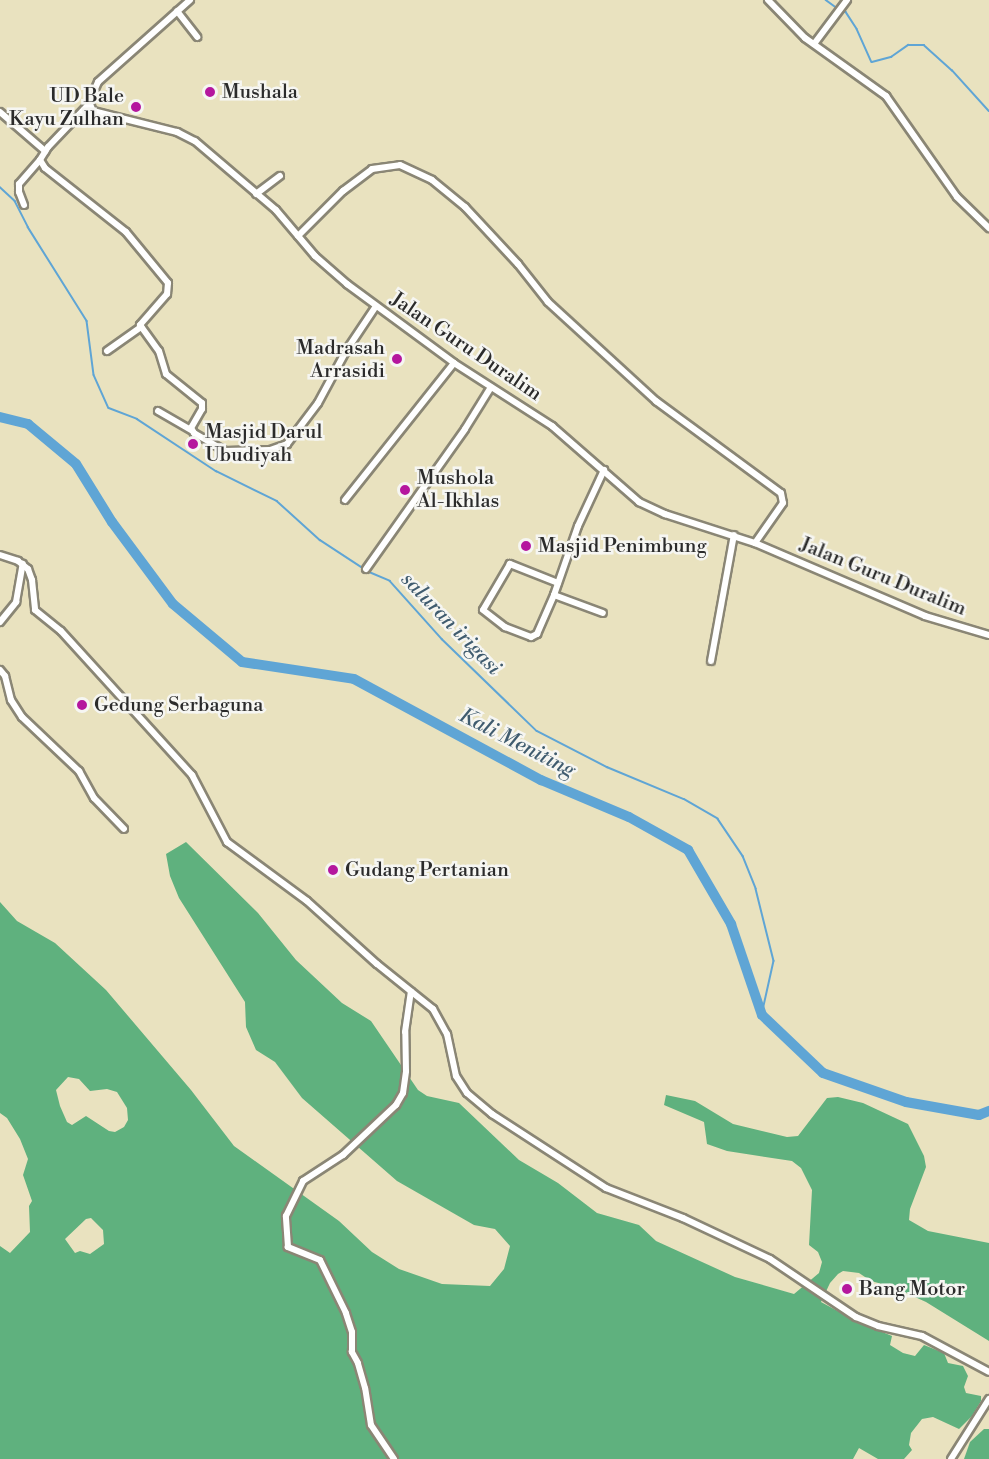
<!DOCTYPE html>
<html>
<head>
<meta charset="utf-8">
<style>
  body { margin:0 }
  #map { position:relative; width:989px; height:1459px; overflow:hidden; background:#e9e2bf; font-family:"Libre Bodoni",serif }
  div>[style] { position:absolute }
  .forest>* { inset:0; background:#5fb17e }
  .stream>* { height:1.5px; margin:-0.75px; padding:0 0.75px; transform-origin:0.75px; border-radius:0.75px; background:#5fa5d5 }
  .river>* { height:10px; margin:-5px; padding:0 5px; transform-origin:5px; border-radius:5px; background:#5fa5d5 }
  .roads { filter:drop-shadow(2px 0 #8a8675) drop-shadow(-2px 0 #8a8675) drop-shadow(0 2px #8a8675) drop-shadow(0 -2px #8a8675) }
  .minor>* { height:6px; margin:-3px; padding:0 3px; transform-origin:3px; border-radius:3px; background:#fff }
  .dots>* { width:16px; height:16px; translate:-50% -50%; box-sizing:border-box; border:3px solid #f6f6f2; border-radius:50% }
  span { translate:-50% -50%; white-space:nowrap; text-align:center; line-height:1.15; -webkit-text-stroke:5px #f6f6f2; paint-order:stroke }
  .poi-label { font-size:20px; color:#2b2b2b }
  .left { translate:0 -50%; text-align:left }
  .right { translate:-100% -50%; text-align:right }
  .street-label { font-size:20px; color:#2b2b2b }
  .water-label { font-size:21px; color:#405c6f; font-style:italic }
</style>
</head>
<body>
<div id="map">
  <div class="forest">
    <div style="clip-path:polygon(evenodd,186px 842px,258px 913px,296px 960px,342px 1003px,371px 1021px,418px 1090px,427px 1096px,459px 1103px,519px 1160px,558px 1183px,597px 1213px,639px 1225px,656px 1241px,735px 1277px,794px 1294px,819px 1273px,822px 1262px,818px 1252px,809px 1245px,812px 1190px,801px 1168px,792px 1161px,727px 1151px,707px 1144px,704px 1122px,664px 1105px,666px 1095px,695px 1101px,733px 1124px,787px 1137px,798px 1136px,827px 1098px,838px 1097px,863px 1103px,908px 1124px,924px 1156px,926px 1167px,910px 1209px,909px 1220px,928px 1231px,989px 1243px,989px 1341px,926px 1302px,893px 1287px,871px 1281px,859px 1273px,843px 1271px,838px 1274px,830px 1283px,821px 1302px,858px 1322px,892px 1336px,890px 1345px,903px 1353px,915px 1356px,924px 1345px,944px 1353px,948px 1363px,963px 1366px,968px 1376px,964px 1387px,966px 1393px,981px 1396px,981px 1401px,972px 1416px,959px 1429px,933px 1417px,922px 1419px,911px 1433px,909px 1445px,912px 1450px,904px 1459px,878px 1459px,859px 1448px,853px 1459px,0 1459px,0 1246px,10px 1253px,30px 1232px,29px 1206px,32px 1201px,23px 1175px,28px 1159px,20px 1139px,7px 1118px,0 1113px,0 902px,17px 921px,55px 943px,106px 990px,191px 1090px,234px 1146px,339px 1221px,372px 1252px,399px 1269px,442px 1284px,490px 1286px,504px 1269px,510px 1246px,495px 1229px,474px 1225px,397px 1181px,302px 1098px,275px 1062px,256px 1050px,246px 1027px,245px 1002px,179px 898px,170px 876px,166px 854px,186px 842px,68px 1077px,79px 1079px,90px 1091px,107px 1089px,117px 1092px,127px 1108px,128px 1120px,124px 1127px,115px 1132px,109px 1131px,86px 1116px,72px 1125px,67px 1122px,60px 1106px,56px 1090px,68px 1077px,186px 842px,91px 1218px,103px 1230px,104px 1244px,90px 1254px,80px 1251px,75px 1253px,65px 1239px,86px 1219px,91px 1218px)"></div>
    <div style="clip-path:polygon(984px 1429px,989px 1429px,989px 1459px,964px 1459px,970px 1442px)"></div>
  </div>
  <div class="stream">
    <div style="left:826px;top:0;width:14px;rotate:36deg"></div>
    <div style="left:841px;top:10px;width:5px;rotate:22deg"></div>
    <div style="left:846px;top:12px;width:20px;rotate:57deg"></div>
    <div style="left:857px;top:29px;width:36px;rotate:66deg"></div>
    <div style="left:872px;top:62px;width:20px;rotate:-15deg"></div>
    <div style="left:891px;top:57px;width:21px;rotate:-35deg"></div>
    <div style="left:908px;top:45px;width:16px"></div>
    <div style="left:924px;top:45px;width:38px;rotate:42deg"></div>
    <div style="left:952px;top:70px;width:55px;rotate:47.9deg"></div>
    <div style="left:0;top:187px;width:21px;rotate:43deg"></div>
    <div style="left:15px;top:201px;width:29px;rotate:63deg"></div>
    <div style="left:28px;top:227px;width:111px;rotate:57.9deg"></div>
    <div style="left:87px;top:321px;width:54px;rotate:82.6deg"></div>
    <div style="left:94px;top:375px;width:36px;rotate:66deg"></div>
    <div style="left:109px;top:408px;width:30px;rotate:21deg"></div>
    <div style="left:137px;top:419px;width:95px;rotate:33.4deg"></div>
    <div style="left:216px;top:471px;width:68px;rotate:26.2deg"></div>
    <div style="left:277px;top:501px;width:58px;rotate:42.2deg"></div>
    <div style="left:320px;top:540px;width:51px;rotate:33.1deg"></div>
    <div style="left:367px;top:571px;width:25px;rotate:23deg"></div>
    <div style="left:390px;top:581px;width:78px;rotate:48.1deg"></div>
    <div style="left:442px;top:639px;width:132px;rotate:44.1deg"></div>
    <div style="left:537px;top:731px;width:79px;rotate:27.2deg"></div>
    <div style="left:607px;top:767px;width:83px;rotate:22.6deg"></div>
    <div style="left:684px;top:799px;width:39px;rotate:30deg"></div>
    <div style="left:718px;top:819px;width:45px;rotate:56deg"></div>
    <div style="left:743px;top:856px;width:35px;rotate:68deg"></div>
    <div style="left:756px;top:889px;width:74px;rotate:76deg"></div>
    <div style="left:774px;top:961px;width:55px;rotate:102.5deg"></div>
  </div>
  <div class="river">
    <div style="left:0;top:417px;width:29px;rotate:14deg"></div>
    <div style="left:28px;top:424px;width:62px;rotate:39.8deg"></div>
    <div style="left:76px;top:464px;width:68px;rotate:58.2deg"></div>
    <div style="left:112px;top:522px;width:102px;rotate:53.4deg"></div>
    <div style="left:173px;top:604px;width:90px;rotate:40deg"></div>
    <div style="left:242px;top:662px;width:113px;rotate:8.6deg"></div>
    <div style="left:354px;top:679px;width:213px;rotate:28.4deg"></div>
    <div style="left:541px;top:780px;width:95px;rotate:22.8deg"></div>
    <div style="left:629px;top:817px;width:68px;rotate:29.2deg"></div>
    <div style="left:688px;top:850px;width:86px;rotate:59.8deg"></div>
    <div style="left:731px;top:924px;width:96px;rotate:71.2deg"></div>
    <div style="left:762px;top:1015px;width:84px;rotate:43.6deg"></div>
    <div style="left:823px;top:1073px;width:88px;rotate:19.3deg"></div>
    <div style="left:906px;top:1102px;width:74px;rotate:10.1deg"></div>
    <div style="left:979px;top:1115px;width:11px;rotate:-22deg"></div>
  </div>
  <div class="roads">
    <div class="minor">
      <div style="left:190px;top:0;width:123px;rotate:138.3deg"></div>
      <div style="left:98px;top:82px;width:22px;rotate:114deg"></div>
      <div style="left:89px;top:102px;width:10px;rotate:66deg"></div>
      <div style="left:93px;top:111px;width:87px;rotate:14deg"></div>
      <div style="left:177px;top:132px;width:20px;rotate:27deg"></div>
      <div style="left:195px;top:141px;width:106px;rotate:40.4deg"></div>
      <div style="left:276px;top:210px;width:60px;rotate:49.7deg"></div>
      <div style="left:315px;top:256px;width:43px;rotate:41.2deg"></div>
      <div style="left:347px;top:284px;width:133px;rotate:36.4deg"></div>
      <div style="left:454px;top:363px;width:117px;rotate:32.7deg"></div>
      <div style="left:552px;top:426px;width:116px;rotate:41.1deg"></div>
      <div style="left:639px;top:502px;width:29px;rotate:25deg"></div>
      <div style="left:665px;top:514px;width:95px;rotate:17.9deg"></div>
      <div style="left:755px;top:543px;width:185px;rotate:23.2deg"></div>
      <div style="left:925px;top:616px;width:67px;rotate:16.5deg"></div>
      <div style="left:768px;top:0;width:53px;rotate:45.8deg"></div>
      <div style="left:805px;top:38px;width:100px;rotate:35.6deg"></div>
      <div style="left:886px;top:96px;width:123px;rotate:54.9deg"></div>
      <div style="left:957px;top:197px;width:45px;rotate:44.1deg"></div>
      <div style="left:177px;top:11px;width:33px;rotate:52deg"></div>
      <div style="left:814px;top:44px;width:55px;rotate:-53.1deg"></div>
      <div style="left:89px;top:104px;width:59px;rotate:133.6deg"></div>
      <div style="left:48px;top:147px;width:15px;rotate:122deg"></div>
      <div style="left:40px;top:160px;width:9px;rotate:58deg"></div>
      <div style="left:45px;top:168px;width:103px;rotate:38.3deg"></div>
      <div style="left:126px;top:232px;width:66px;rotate:50.5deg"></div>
      <div style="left:168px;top:283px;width:11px;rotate:95deg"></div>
      <div style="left:167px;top:294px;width:41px;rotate:131.1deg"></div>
      <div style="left:140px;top:325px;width:32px;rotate:54deg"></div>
      <div style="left:159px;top:351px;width:24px;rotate:73deg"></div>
      <div style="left:166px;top:374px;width:46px;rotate:38.9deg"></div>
      <div style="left:202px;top:403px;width:6px;rotate:90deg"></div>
      <div style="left:202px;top:409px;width:22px;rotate:120deg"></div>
      <div style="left:191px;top:428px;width:6px;rotate:59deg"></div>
      <div style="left:194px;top:433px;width:36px;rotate:30deg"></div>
      <div style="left:225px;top:451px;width:45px;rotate:-1.3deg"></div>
      <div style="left:270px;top:450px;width:18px;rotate:-19deg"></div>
      <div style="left:287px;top:444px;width:51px;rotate:-52.9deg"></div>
      <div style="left:318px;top:403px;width:59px;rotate:-61.7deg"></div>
      <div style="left:346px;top:351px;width:54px;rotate:-56.3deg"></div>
      <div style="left:0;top:112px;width:60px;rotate:40.9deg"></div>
      <div style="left:256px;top:194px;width:30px;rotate:-37deg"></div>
      <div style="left:24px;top:205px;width:14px;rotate:-111deg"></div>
      <div style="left:19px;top:192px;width:8px;rotate:-90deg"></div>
      <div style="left:19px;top:184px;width:32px;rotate:-49deg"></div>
      <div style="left:298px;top:236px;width:64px;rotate:-45deg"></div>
      <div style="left:343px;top:191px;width:36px;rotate:-37deg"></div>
      <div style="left:372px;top:169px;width:28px;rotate:-8deg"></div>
      <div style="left:400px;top:165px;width:35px;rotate:25deg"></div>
      <div style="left:432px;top:180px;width:43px;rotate:39.3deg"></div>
      <div style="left:465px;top:207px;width:78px;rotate:47.1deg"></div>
      <div style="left:518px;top:264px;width:48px;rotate:51.7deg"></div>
      <div style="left:548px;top:302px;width:147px;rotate:42.5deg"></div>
      <div style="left:656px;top:401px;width:155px;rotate:36.4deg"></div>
      <div style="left:781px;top:493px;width:10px;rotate:79deg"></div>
      <div style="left:783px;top:503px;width:49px;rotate:125deg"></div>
      <div style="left:107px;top:351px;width:42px;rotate:-35.2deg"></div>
      <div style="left:158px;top:411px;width:38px;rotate:30deg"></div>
      <div style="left:345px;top:500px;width:175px;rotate:-51.5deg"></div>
      <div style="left:0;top:555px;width:19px;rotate:18deg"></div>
      <div style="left:18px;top:561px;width:13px;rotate:39deg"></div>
      <div style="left:28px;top:569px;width:12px;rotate:70deg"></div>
      <div style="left:32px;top:580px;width:30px;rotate:84deg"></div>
      <div style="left:35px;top:610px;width:33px;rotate:39deg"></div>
      <div style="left:61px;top:631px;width:195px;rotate:47.7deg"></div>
      <div style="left:192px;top:775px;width:76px;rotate:62.4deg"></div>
      <div style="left:227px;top:842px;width:99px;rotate:36.4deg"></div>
      <div style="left:307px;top:901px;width:94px;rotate:42deg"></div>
      <div style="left:377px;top:964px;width:72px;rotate:38.8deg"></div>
      <div style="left:433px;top:1009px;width:29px;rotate:61deg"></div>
      <div style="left:447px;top:1034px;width:43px;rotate:77.9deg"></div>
      <div style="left:456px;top:1076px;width:20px;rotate:57deg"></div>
      <div style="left:467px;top:1093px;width:33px;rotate:40deg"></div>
      <div style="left:492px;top:1114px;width:136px;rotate:33deg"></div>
      <div style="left:606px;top:1188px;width:83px;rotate:21.3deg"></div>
      <div style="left:683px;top:1218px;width:96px;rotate:25.2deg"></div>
      <div style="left:770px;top:1259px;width:104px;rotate:34deg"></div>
      <div style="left:856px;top:1317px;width:24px;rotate:22deg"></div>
      <div style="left:878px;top:1326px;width:45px;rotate:12.8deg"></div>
      <div style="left:922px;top:1336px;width:76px;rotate:28.2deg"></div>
      <div style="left:366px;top:569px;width:171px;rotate:-54.7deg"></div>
      <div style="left:465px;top:429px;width:49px;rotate:-58.2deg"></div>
      <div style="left:558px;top:583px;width:52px;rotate:-158.4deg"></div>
      <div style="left:510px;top:564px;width:53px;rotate:120.4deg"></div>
      <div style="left:483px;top:610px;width:28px;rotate:38deg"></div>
      <div style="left:505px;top:627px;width:28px;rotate:21deg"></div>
      <div style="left:531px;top:637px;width:7px;rotate:-27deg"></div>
      <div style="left:537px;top:634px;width:43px;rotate:-66.4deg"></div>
      <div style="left:554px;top:595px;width:73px;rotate:-70.8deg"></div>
      <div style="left:578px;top:526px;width:62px;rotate:-65.1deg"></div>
      <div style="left:554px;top:595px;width:52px;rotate:20.2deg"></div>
      <div style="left:0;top:622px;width:26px;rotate:-51deg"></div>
      <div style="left:16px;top:602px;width:39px;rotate:-80deg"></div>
      <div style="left:711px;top:661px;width:128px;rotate:-79.7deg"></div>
      <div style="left:0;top:670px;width:8px;rotate:50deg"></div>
      <div style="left:5px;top:676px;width:25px;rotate:76deg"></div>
      <div style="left:11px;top:700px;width:20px;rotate:57deg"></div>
      <div style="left:22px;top:717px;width:79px;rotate:43.5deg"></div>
      <div style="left:79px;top:771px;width:31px;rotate:61deg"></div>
      <div style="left:94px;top:798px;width:43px;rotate:45.9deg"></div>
      <div style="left:394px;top:1459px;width:41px;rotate:-124.1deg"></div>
      <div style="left:371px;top:1425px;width:37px;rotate:-99deg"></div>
      <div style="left:365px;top:1388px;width:26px;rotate:-106deg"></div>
      <div style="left:358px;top:1363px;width:13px;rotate:-119deg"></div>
      <div style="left:352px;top:1352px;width:20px;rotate:-90deg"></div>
      <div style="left:352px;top:1332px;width:20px;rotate:-108deg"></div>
      <div style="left:346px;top:1313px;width:59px;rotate:-116.1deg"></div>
      <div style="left:320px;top:1260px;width:35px;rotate:-158deg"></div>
      <div style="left:288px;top:1247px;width:31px;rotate:-94deg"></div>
      <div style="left:286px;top:1216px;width:39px;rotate:-64deg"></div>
      <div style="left:303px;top:1181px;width:48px;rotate:-33deg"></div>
      <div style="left:343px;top:1155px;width:73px;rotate:-43.3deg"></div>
      <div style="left:396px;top:1105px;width:14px;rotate:-60deg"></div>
      <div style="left:403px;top:1093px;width:22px;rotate:-82deg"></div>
      <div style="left:406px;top:1071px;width:39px;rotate:-91deg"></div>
      <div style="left:405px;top:1032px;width:41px;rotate:-81.7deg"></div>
      <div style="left:951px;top:1459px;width:71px;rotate:-57.7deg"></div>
    </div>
  </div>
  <div class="dots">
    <div style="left:210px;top:92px;background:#b5179e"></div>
    <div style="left:136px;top:107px;background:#b5179e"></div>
    <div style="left:397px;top:359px;background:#b5179e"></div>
    <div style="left:193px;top:444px;background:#b5179e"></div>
    <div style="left:405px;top:490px;background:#b5179e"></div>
    <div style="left:526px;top:546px;background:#b5179e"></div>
    <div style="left:82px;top:705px;background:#b5179e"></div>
    <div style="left:333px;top:870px;background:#b5179e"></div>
    <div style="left:847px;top:1289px;background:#b5179e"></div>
  </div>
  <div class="poi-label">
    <span class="left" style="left:222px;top:92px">Mushala</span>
    <span class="right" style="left:124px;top:108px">UD Bale<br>Kayu Zulhan</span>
    <span class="right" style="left:385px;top:360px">Madrasah<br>Arrasidi</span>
    <span class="left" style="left:205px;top:444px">Masjid Darul<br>Ubudiyah</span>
    <span class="left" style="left:417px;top:490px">Mushola<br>Al-Ikhlas</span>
    <span class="left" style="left:538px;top:546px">Masjid Penimbung</span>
    <span class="left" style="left:94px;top:705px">Gedung Serbaguna</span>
    <span class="left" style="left:345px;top:870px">Gudang Pertanian</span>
    <span class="left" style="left:859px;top:1289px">Bang Motor</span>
  </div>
  <div class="street-label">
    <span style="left:466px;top:347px;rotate:34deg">Jalan Guru Duralim</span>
    <span style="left:883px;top:577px;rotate:22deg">Jalan Guru Duralim</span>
  </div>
  <div class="water-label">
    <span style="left:451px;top:624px;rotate:46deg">saluran irigasi</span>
    <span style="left:517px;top:743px;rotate:27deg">Kali Meniting</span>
  </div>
</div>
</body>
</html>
